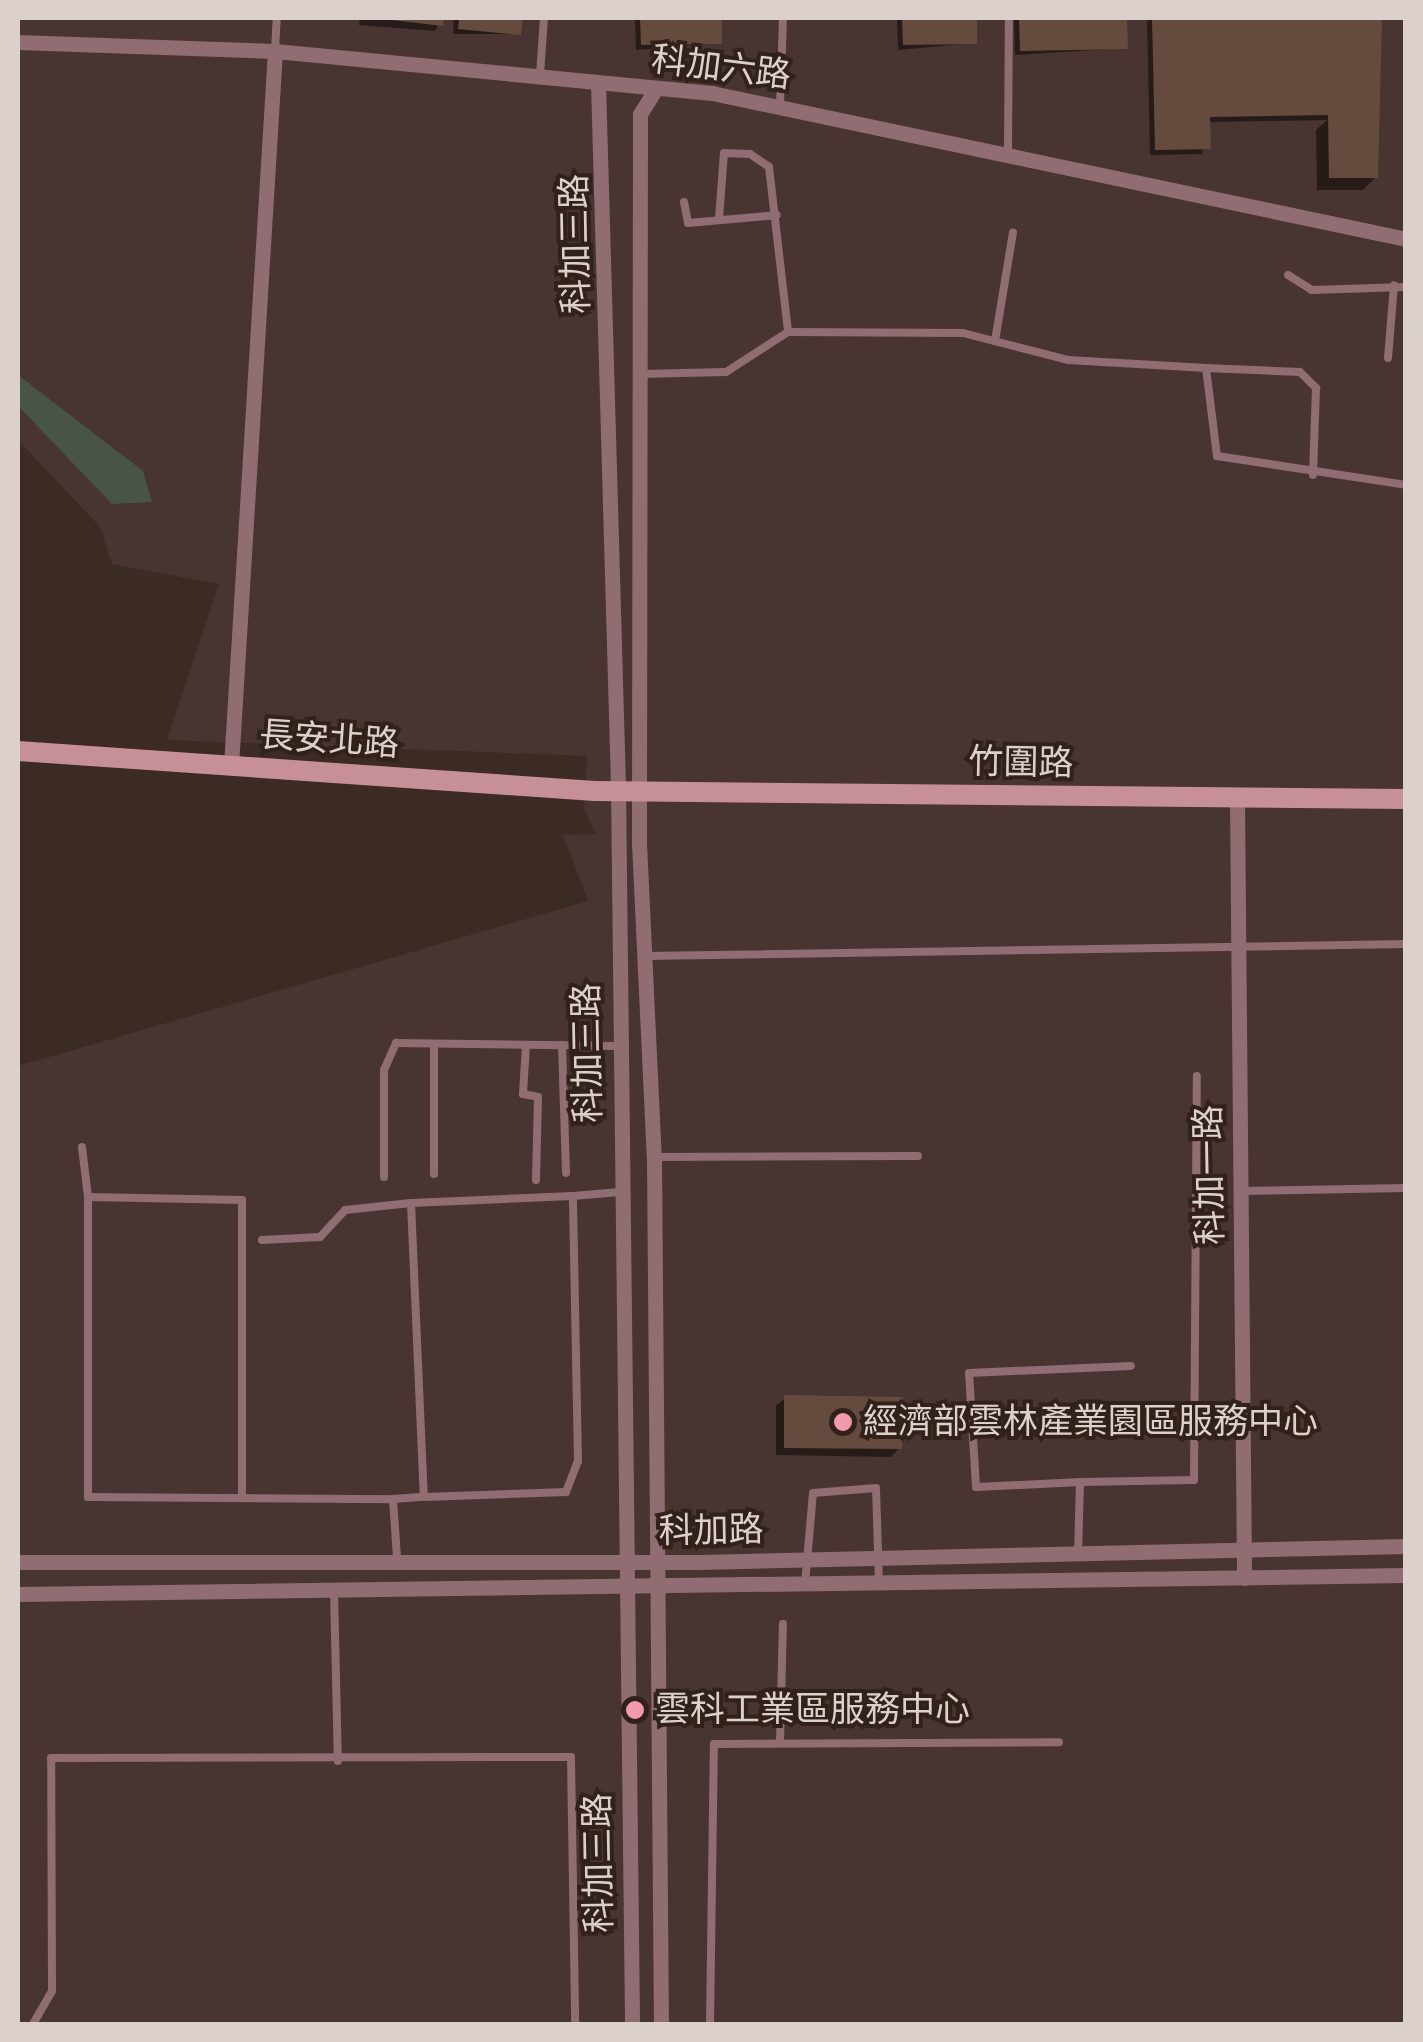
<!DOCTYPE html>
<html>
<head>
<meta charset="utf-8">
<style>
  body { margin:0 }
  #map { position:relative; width:1423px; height:2042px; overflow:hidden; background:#3c2b24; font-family:"Varela Round","Noto Sans TC",sans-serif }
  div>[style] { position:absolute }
  .industrial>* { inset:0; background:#483430 }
  .green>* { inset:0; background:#485446 }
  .shadow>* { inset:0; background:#0007 }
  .building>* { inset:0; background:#644b3e }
  .lane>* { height:8px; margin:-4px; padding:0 4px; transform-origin:4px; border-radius:4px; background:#906d73 }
  .street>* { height:15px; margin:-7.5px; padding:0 7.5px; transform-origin:7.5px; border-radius:7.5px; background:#906d73 }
  .secondary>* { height:20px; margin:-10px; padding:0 10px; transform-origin:10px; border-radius:10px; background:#c79099 }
  .dots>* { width:28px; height:28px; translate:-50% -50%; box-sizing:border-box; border:5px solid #32211a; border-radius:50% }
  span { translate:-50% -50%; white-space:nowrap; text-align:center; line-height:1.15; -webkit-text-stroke:8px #32211a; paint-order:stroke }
  .street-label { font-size:35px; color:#dcd0cc }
  .poi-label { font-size:35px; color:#dcd0cc }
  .left { translate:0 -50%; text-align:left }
  .frame { position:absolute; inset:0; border:20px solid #dcd0cc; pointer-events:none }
</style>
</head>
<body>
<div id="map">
  <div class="industrial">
    <div style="clip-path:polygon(18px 18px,1405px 18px,1405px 2024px,18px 2024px,18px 1066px,588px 901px,563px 835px,596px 834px,584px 809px,587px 756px,167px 740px,219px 584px,112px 564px,100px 527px,18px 440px)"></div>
  </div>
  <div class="green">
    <div style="clip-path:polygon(18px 375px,143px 471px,152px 502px,112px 504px,18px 406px)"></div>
  </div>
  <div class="shadow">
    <div style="clip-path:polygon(360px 18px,442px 18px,435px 31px,359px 25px)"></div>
    <div style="clip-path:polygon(454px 18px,520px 18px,519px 34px,453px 34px)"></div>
    <div style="clip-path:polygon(635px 18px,719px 18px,720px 43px,636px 50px)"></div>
    <div style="clip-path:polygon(897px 18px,974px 18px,974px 43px,898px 50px)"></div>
    <div style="clip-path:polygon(1014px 18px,1124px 18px,1125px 48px,1015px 55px)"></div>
    <div style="clip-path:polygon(1147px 18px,1377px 18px,1376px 177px,1363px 190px,1317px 190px,1316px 130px,1327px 120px,1208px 122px,1202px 154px,1150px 155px)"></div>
    <div style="clip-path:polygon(785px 1398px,899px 1448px,891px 1457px,776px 1455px,776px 1406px)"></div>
  </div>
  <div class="building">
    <div style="clip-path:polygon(374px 18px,444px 18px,443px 26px)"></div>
    <div style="clip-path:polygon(459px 18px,523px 18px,521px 35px,458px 29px)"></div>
    <div style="clip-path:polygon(640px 18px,722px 18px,722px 44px,641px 45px)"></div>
    <div style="clip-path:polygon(902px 18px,977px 18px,977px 44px,903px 45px)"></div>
    <div style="clip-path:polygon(1019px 18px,1127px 18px,1128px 49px,1020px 51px)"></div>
    <div style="clip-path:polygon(1152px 18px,1382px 18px,1378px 178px,1329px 178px,1328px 115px,1210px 117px,1211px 149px,1155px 150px)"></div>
    <div style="clip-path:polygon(784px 1395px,903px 1397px,902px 1449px,784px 1448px)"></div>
  </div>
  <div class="lane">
    <div style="left:275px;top:51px;width:33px;rotate:-87deg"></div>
    <div style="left:540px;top:75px;width:57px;rotate:-86deg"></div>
    <div style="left:780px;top:104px;width:86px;rotate:-88deg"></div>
    <div style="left:1008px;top:149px;width:131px;rotate:-89.6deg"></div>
    <div style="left:684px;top:202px;width:21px;rotate:79deg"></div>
    <div style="left:688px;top:223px;width:89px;rotate:-5.1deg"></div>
    <div style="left:719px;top:219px;width:66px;rotate:-85.7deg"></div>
    <div style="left:724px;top:153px;width:26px;rotate:2deg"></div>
    <div style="left:750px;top:154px;width:23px;rotate:34deg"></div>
    <div style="left:769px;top:167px;width:166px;rotate:83.4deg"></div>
    <div style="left:1288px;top:275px;width:28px;rotate:32deg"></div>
    <div style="left:1312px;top:290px;width:94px;rotate:-1.8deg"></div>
    <div style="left:995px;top:341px;width:110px;rotate:-80.6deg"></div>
    <div style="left:1388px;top:358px;width:73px;rotate:-85.3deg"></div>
    <div style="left:1206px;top:368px;width:94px;rotate:2.4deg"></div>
    <div style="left:1300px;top:372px;width:23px;rotate:45deg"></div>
    <div style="left:1316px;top:388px;width:87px;rotate:92deg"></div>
    <div style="left:640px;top:374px;width:86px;rotate:-1.3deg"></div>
    <div style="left:726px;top:372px;width:74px;rotate:-32.8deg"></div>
    <div style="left:788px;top:332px;width:175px;rotate:0.3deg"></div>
    <div style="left:963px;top:333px;width:108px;rotate:14.4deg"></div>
    <div style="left:1068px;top:360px;width:138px;rotate:3.3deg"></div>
    <div style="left:1206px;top:368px;width:89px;rotate:82.9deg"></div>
    <div style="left:1217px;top:456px;width:191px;rotate:8.7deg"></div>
    <div style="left:645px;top:956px;width:761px;rotate:-0.9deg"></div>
    <div style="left:434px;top:1044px;width:130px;rotate:90deg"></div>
    <div style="left:526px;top:1045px;width:49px;rotate:93.5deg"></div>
    <div style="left:523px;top:1094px;width:15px;rotate:11deg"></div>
    <div style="left:538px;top:1097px;width:83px;rotate:91.4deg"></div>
    <div style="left:562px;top:1045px;width:128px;rotate:88.2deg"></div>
    <div style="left:82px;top:1147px;width:50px;rotate:83.2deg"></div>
    <div style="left:654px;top:1157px;width:264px;rotate:-0.2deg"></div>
    <div style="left:384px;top:1177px;width:107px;rotate:-90deg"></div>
    <div style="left:384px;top:1070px;width:30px;rotate:-66deg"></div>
    <div style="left:396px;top:1043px;width:222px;rotate:0.8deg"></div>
    <div style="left:1241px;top:1191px;width:165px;rotate:-1deg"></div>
    <div style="left:411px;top:1203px;width:162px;rotate:-2.5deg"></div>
    <div style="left:262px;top:1240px;width:58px;rotate:-3deg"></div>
    <div style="left:320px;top:1237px;width:37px;rotate:-47deg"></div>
    <div style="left:345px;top:1210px;width:66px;rotate:-6.1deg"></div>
    <div style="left:411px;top:1203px;width:294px;rotate:87.5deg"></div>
    <div style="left:424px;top:1497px;width:142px;rotate:-2deg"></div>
    <div style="left:566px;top:1492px;width:33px;rotate:-69deg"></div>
    <div style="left:578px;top:1461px;width:265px;rotate:-91.1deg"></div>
    <div style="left:573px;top:1196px;width:47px;rotate:-4.9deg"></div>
    <div style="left:1080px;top:1482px;width:114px;rotate:-1deg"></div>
    <div style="left:1194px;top:1480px;width:404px;rotate:-89.6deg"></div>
    <div style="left:242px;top:1495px;width:295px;rotate:-90deg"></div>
    <div style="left:242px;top:1200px;width:154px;rotate:-178.9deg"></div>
    <div style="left:88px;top:1197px;width:300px;rotate:90deg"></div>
    <div style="left:88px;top:1497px;width:305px;rotate:0.4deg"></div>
    <div style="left:393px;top:1499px;width:58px;rotate:86.1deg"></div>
    <div style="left:393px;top:1499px;width:31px;rotate:-4deg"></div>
    <div style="left:1078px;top:1554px;width:72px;rotate:-88.4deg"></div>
    <div style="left:1080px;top:1482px;width:104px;rotate:177.2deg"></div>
    <div style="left:976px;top:1487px;width:114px;rotate:-93.5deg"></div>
    <div style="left:969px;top:1373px;width:162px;rotate:-2.5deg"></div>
    <div style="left:805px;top:1584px;width:91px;rotate:-85deg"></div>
    <div style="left:813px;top:1493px;width:63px;rotate:-4.5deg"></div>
    <div style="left:876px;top:1488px;width:95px;rotate:88.2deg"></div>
    <div style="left:334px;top:1590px;width:171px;rotate:88.7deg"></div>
    <div style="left:780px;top:1743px;width:119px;rotate:-88.6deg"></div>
    <div style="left:33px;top:2024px;width:38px;rotate:-60deg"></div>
    <div style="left:52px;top:1991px;width:233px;rotate:-90.2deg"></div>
    <div style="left:51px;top:1758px;width:520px;rotate:-0.11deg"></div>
    <div style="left:571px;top:1757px;width:267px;rotate:89.1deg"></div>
    <div style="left:710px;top:2024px;width:280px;rotate:-89.2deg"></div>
    <div style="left:714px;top:1744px;width:345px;rotate:-0.3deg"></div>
  </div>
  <div class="street">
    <div style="left:18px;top:42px;width:257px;rotate:2deg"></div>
    <div style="left:275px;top:51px;width:439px;rotate:5.5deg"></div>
    <div style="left:712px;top:93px;width:709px;rotate:11.88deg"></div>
    <div style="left:598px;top:83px;width:703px;rotate:88.37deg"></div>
    <div style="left:618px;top:786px;width:1238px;rotate:89.35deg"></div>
    <div style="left:655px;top:90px;width:28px;rotate:122deg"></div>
    <div style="left:640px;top:114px;width:729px;rotate:90.08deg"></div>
    <div style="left:639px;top:843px;width:314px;rotate:87.3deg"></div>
    <div style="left:654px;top:1157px;width:867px;rotate:89.54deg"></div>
    <div style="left:231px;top:766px;width:716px;rotate:-86.48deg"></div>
    <div style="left:1237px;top:800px;width:778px;rotate:89.48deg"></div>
    <div style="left:18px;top:1562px;width:681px"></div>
    <div style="left:699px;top:1562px;width:707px;rotate:-1.3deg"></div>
    <div style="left:18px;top:1594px;width:1388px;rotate:-0.78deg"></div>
  </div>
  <div class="secondary">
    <div style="left:18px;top:751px;width:578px;rotate:3.97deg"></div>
    <div style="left:595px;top:791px;width:811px;rotate:0.57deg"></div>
  </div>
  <div class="dots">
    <div style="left:843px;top:1422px;background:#f29aad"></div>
    <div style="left:635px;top:1710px;background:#f29aad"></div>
  </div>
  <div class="street-label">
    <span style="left:721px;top:68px;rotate:7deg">科加六路</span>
    <span style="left:576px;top:244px;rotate:-91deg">科加三路</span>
    <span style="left:329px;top:740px;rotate:4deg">長安北路</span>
    <span style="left:1021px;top:763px;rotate:1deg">竹圍路</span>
    <span style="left:588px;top:1053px;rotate:-91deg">科加三路</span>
    <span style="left:1210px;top:1175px;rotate:-91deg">科加一路</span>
    <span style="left:711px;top:1531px;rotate:-1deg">科加路</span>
    <span style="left:599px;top:1863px;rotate:-91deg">科加三路</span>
  </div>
  <div class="poi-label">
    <span class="left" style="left:863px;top:1422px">經濟部雲林產業園區服務中心</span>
    <span class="left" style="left:655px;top:1710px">雲科工業區服務中心</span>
  </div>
  <div class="frame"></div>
</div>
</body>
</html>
